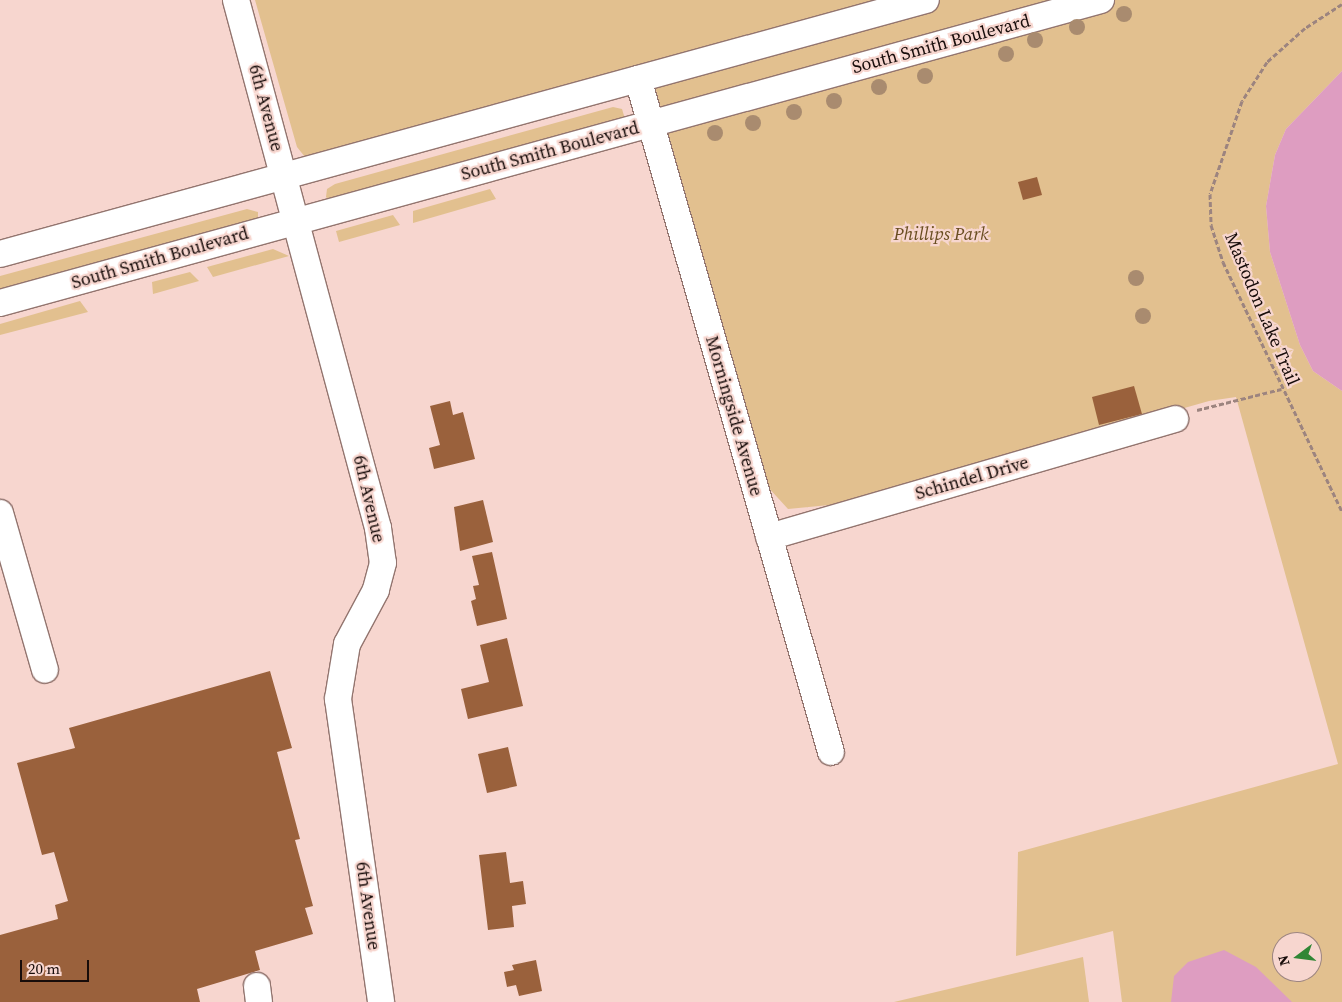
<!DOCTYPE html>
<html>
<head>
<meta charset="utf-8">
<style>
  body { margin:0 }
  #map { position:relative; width:1342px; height:1002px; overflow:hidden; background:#f7d6cf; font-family:"Source Serif 4",serif }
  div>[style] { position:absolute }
  .green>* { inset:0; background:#e2c08f }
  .water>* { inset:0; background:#de9dc1 }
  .building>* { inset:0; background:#9a613c }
  .path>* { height:3px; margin-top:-1.5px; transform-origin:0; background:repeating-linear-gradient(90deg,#9c847f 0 5px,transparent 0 7.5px) }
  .roads { filter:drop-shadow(1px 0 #93756f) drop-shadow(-1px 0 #93756f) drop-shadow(0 1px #93756f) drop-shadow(0 -1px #93756f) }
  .minor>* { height:26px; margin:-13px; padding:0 13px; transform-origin:13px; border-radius:13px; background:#fff }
  .trees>* { width:16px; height:16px; margin:-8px; border-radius:50%; background:#a98b6f }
  span { translate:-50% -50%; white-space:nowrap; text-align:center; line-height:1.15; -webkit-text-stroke:4.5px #f7d6cf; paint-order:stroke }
  .street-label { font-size:18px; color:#170c0a }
  .park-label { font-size:18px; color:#6a4e21; font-style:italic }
  .north { position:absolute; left:1272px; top:932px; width:50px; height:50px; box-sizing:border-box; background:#f7d6cf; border:1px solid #9d8580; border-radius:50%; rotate:255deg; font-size:14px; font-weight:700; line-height:20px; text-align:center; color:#170c0a }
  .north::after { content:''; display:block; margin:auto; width:18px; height:22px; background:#308635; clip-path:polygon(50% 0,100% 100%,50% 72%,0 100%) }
  .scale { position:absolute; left:20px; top:960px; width:69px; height:22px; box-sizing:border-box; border:2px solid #170c0a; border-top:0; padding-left:6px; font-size:15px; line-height:18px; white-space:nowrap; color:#170c0a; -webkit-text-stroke:4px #f7d6cf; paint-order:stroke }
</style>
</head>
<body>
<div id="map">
  <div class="green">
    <div style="clip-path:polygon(evenodd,255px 0,1342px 0,1342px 71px,1286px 129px,1275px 155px,1266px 206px,1270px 252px,1300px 345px,1313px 371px,1342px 391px,1342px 1002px,1122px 1002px,1113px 931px,1016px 956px,1018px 852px,1338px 764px,1236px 397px,1209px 401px,850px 503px,788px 509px,767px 486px,650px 69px,305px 157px,297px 147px,255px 0,1282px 942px,1312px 942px,1312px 972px,1282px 972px,1282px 942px)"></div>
    <div style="clip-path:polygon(613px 107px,622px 109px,625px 119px,329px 200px,326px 197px,327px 189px,335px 184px)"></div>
    <div style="clip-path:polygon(490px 189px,496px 199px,413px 223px,413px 211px)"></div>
    <div style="clip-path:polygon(247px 209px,258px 212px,258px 222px,0 294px,0 276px)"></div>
    <div style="clip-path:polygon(393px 215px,400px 225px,339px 242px,336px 231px)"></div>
    <div style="clip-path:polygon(273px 249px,289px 256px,213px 277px,207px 267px)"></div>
    <div style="clip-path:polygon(190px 272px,199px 281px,153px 294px,152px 282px)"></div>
    <div style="clip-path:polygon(80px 301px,88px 312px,0 335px,0 324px)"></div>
    <div style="clip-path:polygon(1083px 957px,1089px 1002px,894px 1002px)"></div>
  </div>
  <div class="water">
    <div style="clip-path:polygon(1342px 71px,1342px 391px,1313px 371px,1300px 345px,1270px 252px,1266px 206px,1275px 155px,1286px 129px)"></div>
    <div style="clip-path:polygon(1224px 950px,1256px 967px,1292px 1002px,1171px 1002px,1174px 976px,1188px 962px)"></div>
  </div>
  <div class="building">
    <div style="clip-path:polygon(1037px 177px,1042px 195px,1023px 200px,1018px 182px)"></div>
    <div style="clip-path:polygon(1134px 386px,1142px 414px,1099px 425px,1092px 397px)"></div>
    <div style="clip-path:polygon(450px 401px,453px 415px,463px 412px,475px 459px,434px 469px,429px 448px,440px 445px,430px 406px)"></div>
    <div style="clip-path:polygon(483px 500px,493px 542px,460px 551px,454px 507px)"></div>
    <div style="clip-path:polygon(492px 552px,507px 619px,477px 626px,471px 601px,476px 599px,473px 586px,479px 585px,472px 556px)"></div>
    <div style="clip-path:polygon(507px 638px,523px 706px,468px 719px,461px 689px,489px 682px,480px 645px)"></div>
    <div style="clip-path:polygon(270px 671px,292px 748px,277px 752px,300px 839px,295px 840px,313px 906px,305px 908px,313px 934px,255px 951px,260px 970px,197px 989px,200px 1002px,0 1002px,0 935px,58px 919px,55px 905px,68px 901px,54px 852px,42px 855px,17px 763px,75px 748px,69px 728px)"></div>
    <div style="clip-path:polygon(508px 747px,517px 786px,487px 793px,478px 754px)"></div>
    <div style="clip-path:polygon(506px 852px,510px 883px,523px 881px,526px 904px,512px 906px,514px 927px,488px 930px,479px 855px)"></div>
    <div style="clip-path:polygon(536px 960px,542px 991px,519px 996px,516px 985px,507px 987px,504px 972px,514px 970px,512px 965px)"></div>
  </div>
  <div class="path">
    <div style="left:1342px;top:4px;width:44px;rotate:147deg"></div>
    <div style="left:1305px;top:28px;width:51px;rotate:138.2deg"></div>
    <div style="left:1267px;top:62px;width:46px;rotate:122.7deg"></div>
    <div style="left:1242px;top:101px;width:98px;rotate:109deg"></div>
    <div style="left:1210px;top:194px;width:31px;rotate:88deg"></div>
    <div style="left:1211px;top:225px;width:39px;rotate:72deg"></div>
    <div style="left:1223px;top:262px;width:277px;rotate:64.5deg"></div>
    <div style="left:1197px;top:410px;width:87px;rotate:-14deg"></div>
  </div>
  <div class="roads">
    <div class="minor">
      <div style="left:236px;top:0;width:547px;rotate:74.95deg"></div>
      <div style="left:378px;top:528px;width:35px;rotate:82deg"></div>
      <div style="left:383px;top:563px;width:28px;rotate:105deg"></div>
      <div style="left:376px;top:590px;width:61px;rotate:118.2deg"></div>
      <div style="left:347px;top:644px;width:56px;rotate:99.3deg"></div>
      <div style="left:338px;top:699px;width:306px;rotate:81.9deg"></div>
      <div style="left:638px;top:79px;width:700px;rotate:74deg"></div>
      <div style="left:0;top:254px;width:960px;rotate:-15.34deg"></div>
      <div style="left:0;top:303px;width:1142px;rotate:-15.39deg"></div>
      <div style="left:0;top:513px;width:163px;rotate:74deg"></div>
      <div style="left:769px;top:537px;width:423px;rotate:-16.2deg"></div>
      <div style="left:257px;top:986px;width:16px;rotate:83deg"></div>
    </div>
  </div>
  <div class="trees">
    <div style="left:1124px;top:14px"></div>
    <div style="left:1077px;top:27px"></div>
    <div style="left:1035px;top:40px"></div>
    <div style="left:1006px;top:54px"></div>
    <div style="left:925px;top:76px"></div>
    <div style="left:879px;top:87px"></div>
    <div style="left:834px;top:101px"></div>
    <div style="left:794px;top:112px"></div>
    <div style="left:753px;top:123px"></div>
    <div style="left:715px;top:133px"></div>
    <div style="left:1136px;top:278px"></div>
    <div style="left:1143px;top:316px"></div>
  </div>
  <div class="street-label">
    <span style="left:941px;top:44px;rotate:-15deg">South Smith Boulevard</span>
    <span style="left:266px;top:108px;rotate:75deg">6th Avenue</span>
    <span style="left:550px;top:151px;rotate:-15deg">South Smith Boulevard</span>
    <span style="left:160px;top:258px;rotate:-16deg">South Smith Boulevard</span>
    <span style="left:1262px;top:309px;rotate:67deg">Mastodon Lake Trail</span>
    <span style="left:734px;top:416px;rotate:74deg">Morningside Avenue</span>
    <span style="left:972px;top:478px;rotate:-16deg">Schindel Drive</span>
    <span style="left:369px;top:499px;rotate:77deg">6th Avenue</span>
    <span style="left:368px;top:906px;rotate:82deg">6th Avenue</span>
  </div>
  <div class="park-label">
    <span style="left:941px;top:234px">Phillips Park</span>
  </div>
  <div class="north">N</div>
  <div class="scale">20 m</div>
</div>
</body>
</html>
